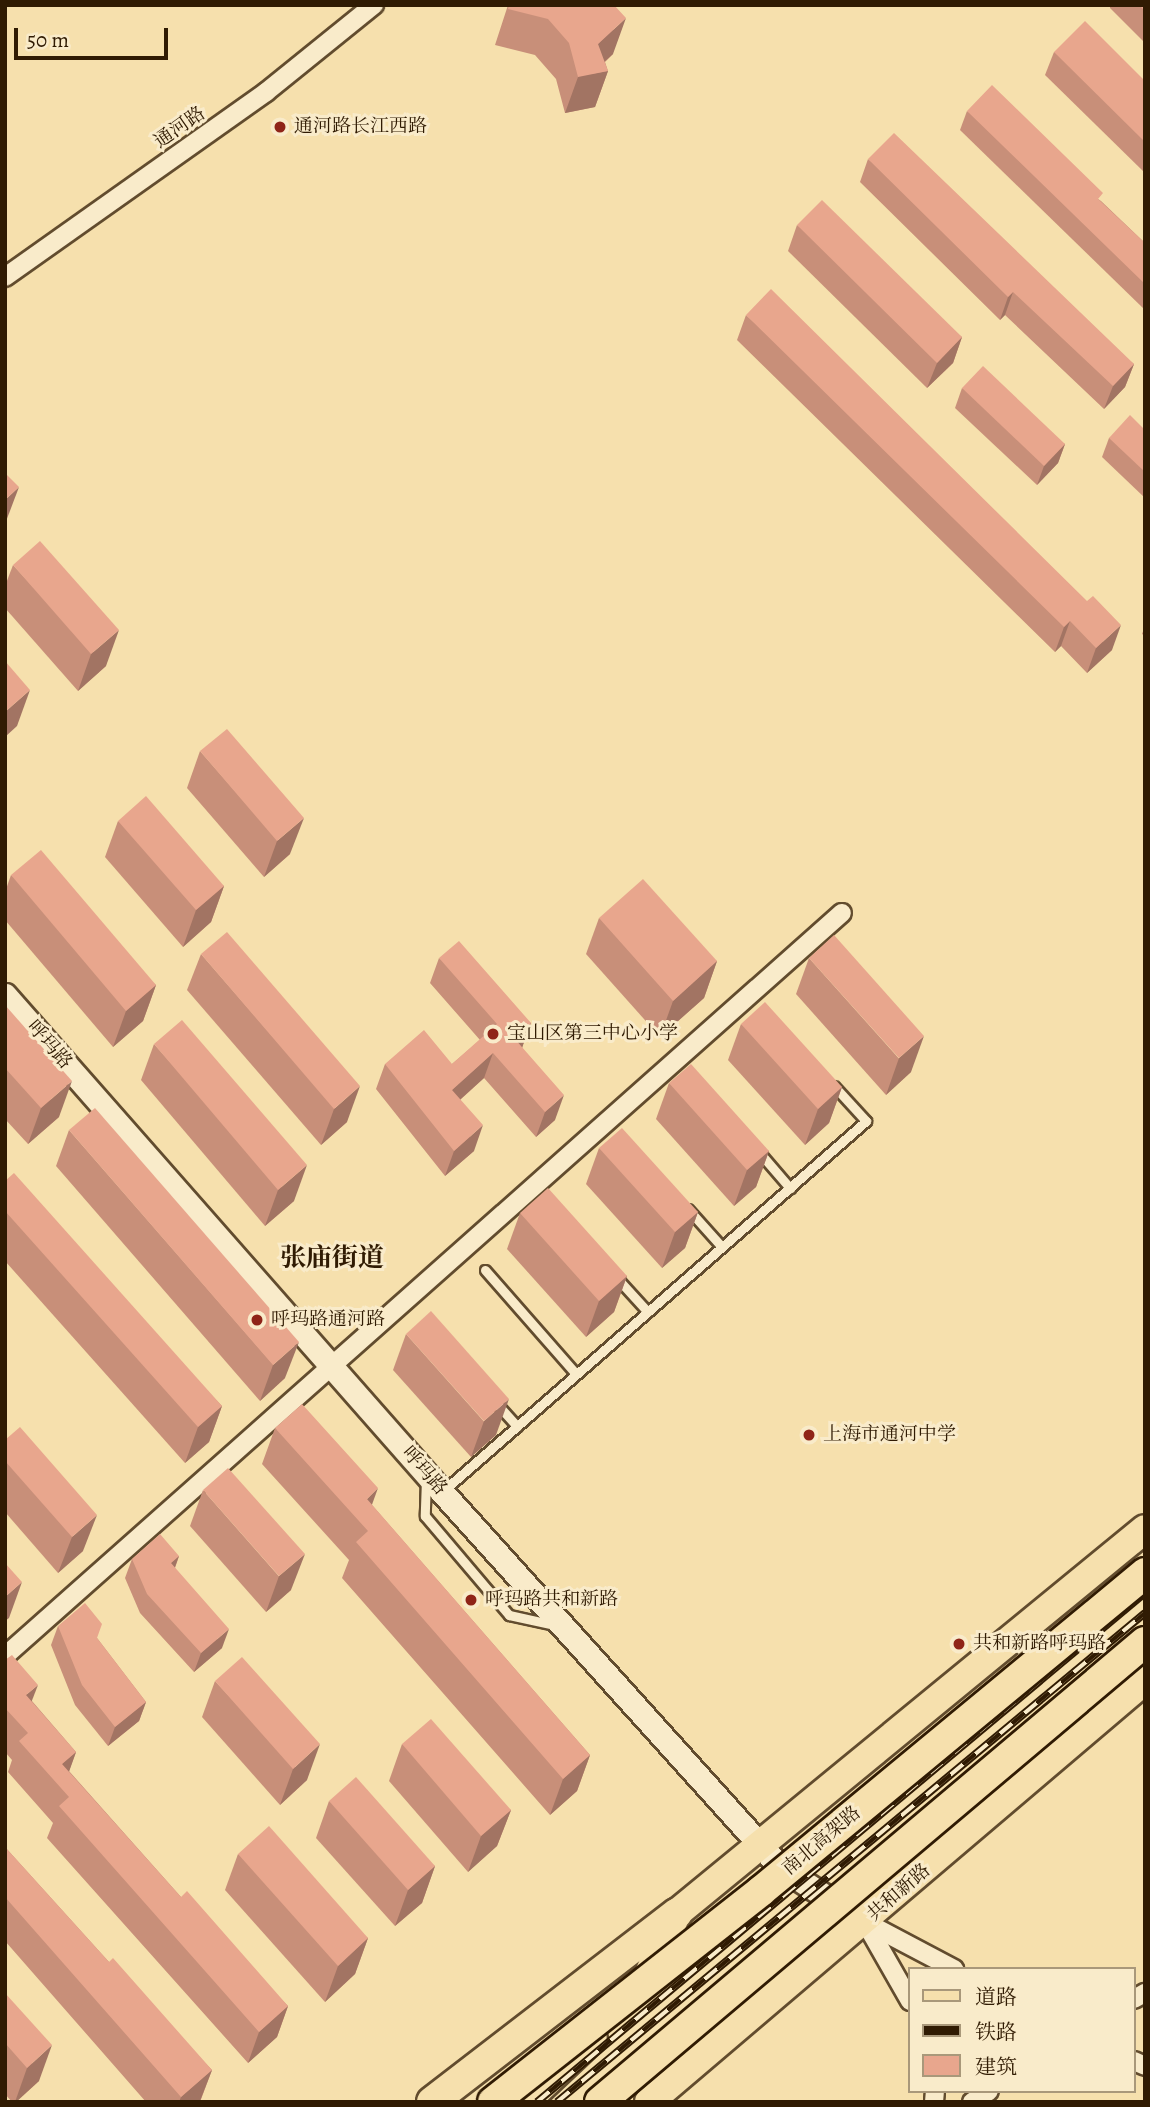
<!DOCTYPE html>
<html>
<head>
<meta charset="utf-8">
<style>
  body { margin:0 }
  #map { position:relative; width:1150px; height:2107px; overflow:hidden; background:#f6e0ad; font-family:Alegreya,"Noto Serif SC",serif }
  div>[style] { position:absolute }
  .roads { filter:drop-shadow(2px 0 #624c2e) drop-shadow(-2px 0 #624c2e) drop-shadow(0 2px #624c2e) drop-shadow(0 -2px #624c2e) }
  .service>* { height:9px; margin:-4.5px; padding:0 4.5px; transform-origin:4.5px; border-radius:4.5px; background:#f9ebca }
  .minor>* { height:18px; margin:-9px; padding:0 9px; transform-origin:9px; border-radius:9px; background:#f9ebca }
  .tertiary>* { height:23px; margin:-11.5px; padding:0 11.5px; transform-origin:11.5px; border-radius:11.5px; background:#f9ebca }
  .primary>* { height:28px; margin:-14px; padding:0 14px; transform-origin:14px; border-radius:14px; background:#f6e0ad }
  .trunk>* { height:30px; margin:-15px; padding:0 15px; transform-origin:15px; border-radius:15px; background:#f6e0ad }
  .rail>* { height:8px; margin-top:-4px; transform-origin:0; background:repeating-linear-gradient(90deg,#f9ebca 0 16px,#301b03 0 32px); box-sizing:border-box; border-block:2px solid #301b03 }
  .bridges { filter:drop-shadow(2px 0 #301b03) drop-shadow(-2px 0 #301b03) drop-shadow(0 2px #301b03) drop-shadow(0 -2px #301b03) }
  .trunk-bridge>* { height:30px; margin:-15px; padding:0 15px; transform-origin:15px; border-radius:15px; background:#f6e0ad }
  .wall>* { inset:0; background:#c88f79 }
  .shaded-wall>* { inset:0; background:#a27463 }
  .building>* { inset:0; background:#e8a68d }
  .dots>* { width:19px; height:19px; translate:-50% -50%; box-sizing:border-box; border:4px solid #f9ebca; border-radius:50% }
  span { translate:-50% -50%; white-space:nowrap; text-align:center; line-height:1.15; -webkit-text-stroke:6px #f9ebca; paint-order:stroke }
  .poi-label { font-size:19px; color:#301b03 }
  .left { translate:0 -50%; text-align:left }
  .street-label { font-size:19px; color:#301b03 }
  .district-label { font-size:26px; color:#301b03; font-weight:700 }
  .frame { position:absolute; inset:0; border:7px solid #301b03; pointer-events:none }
  .legend { position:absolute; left:908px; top:1967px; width:228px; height:126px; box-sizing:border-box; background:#f9ebca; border:2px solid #a9987a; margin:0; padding:9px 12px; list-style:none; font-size:21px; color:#301b03 }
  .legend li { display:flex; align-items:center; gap:14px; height:35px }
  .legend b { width:35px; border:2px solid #a9987a }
  .scale { position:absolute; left:14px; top:28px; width:154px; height:32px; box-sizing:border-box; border:4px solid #301b03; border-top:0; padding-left:9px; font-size:21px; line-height:24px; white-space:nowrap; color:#301b03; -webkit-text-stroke:5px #f9ebca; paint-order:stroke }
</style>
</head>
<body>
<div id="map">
  <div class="roads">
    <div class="service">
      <div style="left:759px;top:1152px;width:48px;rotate:49.3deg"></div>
      <div style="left:688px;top:1209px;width:51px;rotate:48.2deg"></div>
      <div style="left:485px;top:1270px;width:138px;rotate:48.8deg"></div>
      <div style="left:616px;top:1277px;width:47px;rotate:47.6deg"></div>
      <div style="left:497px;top:1404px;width:30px;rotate:48deg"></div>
      <div style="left:426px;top:1479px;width:37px;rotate:92deg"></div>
      <div style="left:425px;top:1516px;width:130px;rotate:49.7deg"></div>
      <div style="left:509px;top:1615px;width:46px;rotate:12.5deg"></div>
      <div style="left:443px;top:1491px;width:562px;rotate:-41.18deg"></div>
      <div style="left:866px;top:1121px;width:47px;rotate:-132.4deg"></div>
    </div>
    <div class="minor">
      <div style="left:5px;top:277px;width:320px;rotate:-35.3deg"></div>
      <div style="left:266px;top:92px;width:139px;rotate:-38.9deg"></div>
      <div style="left:5px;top:1656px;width:1119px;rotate:-41.6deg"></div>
      <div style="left:865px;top:1922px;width:101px;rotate:27.8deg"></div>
      <div style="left:865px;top:1922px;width:91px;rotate:60.3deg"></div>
      <div style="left:1134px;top:1999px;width:13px;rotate:-29deg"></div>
      <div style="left:1134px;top:2061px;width:12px;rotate:24deg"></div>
      <div style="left:934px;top:2102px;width:11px;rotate:-85deg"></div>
      <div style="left:972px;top:2102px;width:20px;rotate:-33deg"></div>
    </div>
    <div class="tertiary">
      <div style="left:5px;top:995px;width:662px;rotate:48.68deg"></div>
      <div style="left:442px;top:1492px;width:505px;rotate:47.97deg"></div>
      <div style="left:780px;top:1867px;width:101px;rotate:32.9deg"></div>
    </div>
    <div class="primary">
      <div style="left:646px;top:1980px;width:74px;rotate:-65.2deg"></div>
      <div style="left:677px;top:1913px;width:605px;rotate:-39.37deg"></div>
      <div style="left:525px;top:2102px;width:93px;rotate:-43.3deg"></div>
      <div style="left:649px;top:2102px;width:651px;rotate:-40.39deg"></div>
    </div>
    <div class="trunk">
      <div style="left:432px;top:2102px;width:309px;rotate:-37.6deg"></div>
    </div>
  </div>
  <div class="rail">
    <div style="left:537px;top:2102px;width:793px;rotate:-39.94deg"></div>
    <div style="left:557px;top:2102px;width:765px;rotate:-39.75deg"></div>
  </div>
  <div class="bridges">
    <div class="trunk-bridge">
      <div style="left:493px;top:2102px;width:341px;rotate:-38.2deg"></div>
      <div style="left:761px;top:1891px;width:499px;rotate:-39.6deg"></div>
      <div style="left:600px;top:2102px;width:713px;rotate:-40.17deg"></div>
    </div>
  </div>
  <div class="wall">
    <div style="clip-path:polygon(508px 5px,614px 5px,613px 54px,605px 62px,608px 71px,595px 107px,565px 113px,556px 79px,535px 55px,495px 45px)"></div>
    <div style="clip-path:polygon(1110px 5px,1145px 5px,1145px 43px,1110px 8px)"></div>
    <div style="clip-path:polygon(1054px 52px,1145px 81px,1145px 173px,1045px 75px)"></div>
    <div style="clip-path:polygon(967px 111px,1101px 201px,1145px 243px,1145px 310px,960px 130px)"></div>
    <div style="clip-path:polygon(868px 159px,1134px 364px,1125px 387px,1104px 409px,1005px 315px,1000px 320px,860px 182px)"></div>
    <div style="clip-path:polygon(797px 225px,962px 337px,953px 363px,927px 388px,788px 251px)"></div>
    <div style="clip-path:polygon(746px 315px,1112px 650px,1087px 673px,1061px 646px,1055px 652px,737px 340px)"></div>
    <div style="clip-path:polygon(962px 388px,1065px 444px,1058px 463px,1037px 485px,955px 408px)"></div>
    <div style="clip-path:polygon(1145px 430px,1145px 498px,1102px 457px,1109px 438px)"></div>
    <div style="clip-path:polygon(13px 565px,106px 666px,78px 691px,5px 608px,5px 586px)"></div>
    <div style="clip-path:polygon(1145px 626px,1145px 636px,1142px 634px)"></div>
    <div style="clip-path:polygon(200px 751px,290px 854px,264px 877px,187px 788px)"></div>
    <div style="clip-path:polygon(118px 821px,224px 886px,211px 922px,183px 947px,105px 857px)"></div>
    <div style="clip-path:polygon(11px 875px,156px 985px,143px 1021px,113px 1047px,5px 920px,5px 892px)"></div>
    <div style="clip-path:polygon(599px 918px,717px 961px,704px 998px,660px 1037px,586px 954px)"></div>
    <div style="clip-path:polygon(201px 954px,347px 1122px,321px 1145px,187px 990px)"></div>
    <div style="clip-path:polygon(439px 958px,531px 1023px,522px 1047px,555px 1120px,536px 1137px,484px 1078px,460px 1100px,474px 1151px,445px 1176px,376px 1089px,385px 1064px,452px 1064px,480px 1040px,430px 983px)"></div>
    <div style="clip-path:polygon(809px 958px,911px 1072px,886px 1095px,796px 994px)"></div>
    <div style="clip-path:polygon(5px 1005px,59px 1117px,28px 1144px,5px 1119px)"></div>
    <div style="clip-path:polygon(741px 1024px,842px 1087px,829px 1123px,805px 1145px,728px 1060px)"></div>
    <div style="clip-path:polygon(154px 1044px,294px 1201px,265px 1226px,141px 1080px)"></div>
    <div style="clip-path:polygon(669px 1083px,769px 1151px,756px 1187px,734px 1206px,656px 1119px)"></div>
    <div style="clip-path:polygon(69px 1130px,285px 1378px,260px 1401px,56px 1166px)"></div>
    <div style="clip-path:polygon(599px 1148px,698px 1212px,685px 1248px,662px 1268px,586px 1184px)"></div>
    <div style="clip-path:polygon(5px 1181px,222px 1406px,209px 1442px,185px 1463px,5px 1261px)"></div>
    <div style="clip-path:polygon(520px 1213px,627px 1276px,614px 1312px,586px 1337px,507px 1249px)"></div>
    <div style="clip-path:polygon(406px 1334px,496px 1435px,471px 1457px,393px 1370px)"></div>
    <div style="clip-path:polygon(275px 1428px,372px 1505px,590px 1755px,577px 1791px,550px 1815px,342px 1578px,349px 1560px,262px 1464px)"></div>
    <div style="clip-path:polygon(5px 1440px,83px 1551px,58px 1573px,5px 1512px)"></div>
    <div style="clip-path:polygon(203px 1490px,291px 1590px,266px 1612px,190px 1526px)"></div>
    <div style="clip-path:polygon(179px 1556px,175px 1568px,222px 1648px,194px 1672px,140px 1613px,125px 1578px,132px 1559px)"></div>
    <div style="clip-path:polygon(58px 1626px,97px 1638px,146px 1702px,139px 1721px,108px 1746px,75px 1705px,51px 1645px)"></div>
    <div style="clip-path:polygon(5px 1660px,32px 1701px,76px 1752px,69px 1771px,181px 1897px,288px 2006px,277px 2037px,248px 2063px,47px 1838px,53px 1823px,8px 1772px,12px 1760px,5px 1752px)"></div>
    <div style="clip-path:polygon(215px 1681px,307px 1780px,280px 1805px,202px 1717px)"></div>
    <div style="clip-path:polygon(402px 1744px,511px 1810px,497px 1846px,468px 1872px,389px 1781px)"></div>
    <div style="clip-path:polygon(329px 1801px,435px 1866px,422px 1903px,395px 1926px,316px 1838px)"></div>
    <div style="clip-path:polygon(5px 1847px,109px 1962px,212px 2070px,200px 2102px,146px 2102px,5px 1941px)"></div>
    <div style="clip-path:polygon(238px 1854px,368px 1938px,355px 1974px,325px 2002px,225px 1890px)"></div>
    <div style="clip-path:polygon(5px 1993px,39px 2081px,16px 2102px,12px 2102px,5px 2094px)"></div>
  </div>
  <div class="shaded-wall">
    <div style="clip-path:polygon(626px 18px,613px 54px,591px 74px,608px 71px,595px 107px,565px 113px,578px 77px,598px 44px)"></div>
    <div style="clip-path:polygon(1013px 292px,1005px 315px,1000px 320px,1008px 297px)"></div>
    <div style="clip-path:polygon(962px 337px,953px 363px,927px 388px,937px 363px)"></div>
    <div style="clip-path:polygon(1134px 364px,1125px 387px,1104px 409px,1113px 386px)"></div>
    <div style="clip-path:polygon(1065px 444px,1058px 463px,1037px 485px,1044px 466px)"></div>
    <div style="clip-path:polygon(19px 487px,5px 524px,5px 500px)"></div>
    <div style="clip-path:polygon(1070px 621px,1061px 646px,1055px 652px,1064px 627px)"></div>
    <div style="clip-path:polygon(1121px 625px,1112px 650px,1087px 673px,1096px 648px)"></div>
    <div style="clip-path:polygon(119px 630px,106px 666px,78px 691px,91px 654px)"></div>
    <div style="clip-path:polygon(30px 690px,17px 726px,5px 737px,5px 712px)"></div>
    <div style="clip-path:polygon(304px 818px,290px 854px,264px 877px,277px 841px)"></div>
    <div style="clip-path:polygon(224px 886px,211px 922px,183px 947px,196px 910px)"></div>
    <div style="clip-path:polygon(717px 961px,704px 998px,660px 1037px,673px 1001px)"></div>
    <div style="clip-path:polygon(156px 985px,143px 1021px,113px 1047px,126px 1011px)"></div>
    <div style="clip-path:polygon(531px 1023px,522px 1048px,514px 1038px)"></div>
    <div style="clip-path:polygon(924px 1036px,911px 1072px,886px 1095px,899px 1058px)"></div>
    <div style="clip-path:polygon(493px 1053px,484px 1078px,443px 1115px,452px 1090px)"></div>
    <div style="clip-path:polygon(72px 1081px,59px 1117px,28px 1144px,41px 1108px)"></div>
    <div style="clip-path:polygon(360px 1086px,347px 1122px,321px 1145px,334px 1109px)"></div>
    <div style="clip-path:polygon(842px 1087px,829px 1123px,805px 1145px,818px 1109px)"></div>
    <div style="clip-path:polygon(564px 1095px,555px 1120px,536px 1137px,545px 1112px)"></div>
    <div style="clip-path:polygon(483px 1125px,474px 1151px,445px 1176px,454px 1151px)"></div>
    <div style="clip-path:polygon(769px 1151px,756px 1187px,734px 1206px,747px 1170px)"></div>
    <div style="clip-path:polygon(307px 1165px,294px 1201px,265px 1226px,278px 1190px)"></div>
    <div style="clip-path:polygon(698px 1212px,685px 1248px,662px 1268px,675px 1232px)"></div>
    <div style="clip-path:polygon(627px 1276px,614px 1312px,586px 1337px,599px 1301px)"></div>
    <div style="clip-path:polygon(299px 1342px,285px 1378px,260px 1401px,273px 1365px)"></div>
    <div style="clip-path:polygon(509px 1399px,496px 1435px,471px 1457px,484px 1421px)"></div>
    <div style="clip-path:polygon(222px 1406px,209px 1442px,185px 1463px,198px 1427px)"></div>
    <div style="clip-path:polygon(378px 1488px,365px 1524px,367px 1499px)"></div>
    <div style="clip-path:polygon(97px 1515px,83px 1551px,58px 1573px,72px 1537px)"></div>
    <div style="clip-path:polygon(305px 1554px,291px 1590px,266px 1612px,279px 1576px)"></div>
    <div style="clip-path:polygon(179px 1556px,172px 1575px,171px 1563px)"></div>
    <div style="clip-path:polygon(22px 1582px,9px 1618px,5px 1621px,5px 1597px)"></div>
    <div style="clip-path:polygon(229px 1629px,222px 1648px,194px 1672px,201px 1653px)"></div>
    <div style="clip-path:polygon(38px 1685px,26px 1716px,26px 1695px)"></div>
    <div style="clip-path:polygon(146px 1702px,139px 1721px,108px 1746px,115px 1727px)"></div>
    <div style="clip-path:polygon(320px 1744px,307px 1780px,280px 1805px,293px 1769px)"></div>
    <div style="clip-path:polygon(76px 1752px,65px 1783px,62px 1764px)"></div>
    <div style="clip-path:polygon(590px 1755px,577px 1791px,550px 1815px,563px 1779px)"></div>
    <div style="clip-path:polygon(511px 1810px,497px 1846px,468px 1872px,481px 1836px)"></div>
    <div style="clip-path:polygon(435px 1866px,422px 1903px,395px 1926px,408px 1890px)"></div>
    <div style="clip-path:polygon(368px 1938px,355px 1974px,325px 2002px,338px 1966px)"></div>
    <div style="clip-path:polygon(288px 2006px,277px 2037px,248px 2063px,259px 2032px)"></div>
    <div style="clip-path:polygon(52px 2045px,39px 2081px,16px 2102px,15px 2102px,27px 2068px)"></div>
    <div style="clip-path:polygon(212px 2070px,200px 2101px,179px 2102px,181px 2097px)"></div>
  </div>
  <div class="building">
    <div style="clip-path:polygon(509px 5px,614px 5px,626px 18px,598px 44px,608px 71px,578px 77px,569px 43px,548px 19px,508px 9px)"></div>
    <div style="clip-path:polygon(1139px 5px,1145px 5px,1145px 11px)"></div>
    <div style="clip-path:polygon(1085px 21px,1145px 81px,1145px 142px,1054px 52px)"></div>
    <div style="clip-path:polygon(992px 85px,1103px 193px,1098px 199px,1145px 243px,1145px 284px,967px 111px)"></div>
    <div style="clip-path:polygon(894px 133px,1134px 364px,1113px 386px,1013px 292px,1008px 297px,868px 159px)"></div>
    <div style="clip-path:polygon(822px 200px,962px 337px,937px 363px,797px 225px)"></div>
    <div style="clip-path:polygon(771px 289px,1087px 601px,1093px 596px,1121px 625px,1096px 648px,1070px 621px,1064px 627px,746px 315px)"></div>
    <div style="clip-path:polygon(983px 366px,1065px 444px,1044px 466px,962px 388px)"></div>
    <div style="clip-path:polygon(1130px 415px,1145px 430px,1145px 472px,1109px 438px)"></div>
    <div style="clip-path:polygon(5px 473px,19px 487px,5px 500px)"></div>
    <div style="clip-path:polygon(40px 541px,119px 630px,91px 654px,13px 565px)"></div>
    <div style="clip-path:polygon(5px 661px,30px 690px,5px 712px)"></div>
    <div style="clip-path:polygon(227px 729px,304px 818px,277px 841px,200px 751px)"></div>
    <div style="clip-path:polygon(146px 796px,224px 886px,196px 910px,118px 821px)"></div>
    <div style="clip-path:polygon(41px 850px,156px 985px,126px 1011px,11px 875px)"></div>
    <div style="clip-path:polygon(643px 879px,717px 961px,673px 1001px,599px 918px)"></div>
    <div style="clip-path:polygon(227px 932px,360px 1086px,334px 1109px,201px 954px)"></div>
    <div style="clip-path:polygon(834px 935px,924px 1036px,899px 1058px,809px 958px)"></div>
    <div style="clip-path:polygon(459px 941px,531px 1023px,514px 1038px,564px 1095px,545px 1112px,493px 1053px,452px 1090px,483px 1125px,454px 1151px,385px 1064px,424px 1030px,452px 1064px,497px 1024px,439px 958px)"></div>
    <div style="clip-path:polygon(765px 1002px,842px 1087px,818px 1109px,741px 1024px)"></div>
    <div style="clip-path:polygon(5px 1005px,72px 1081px,41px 1108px,5px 1068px)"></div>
    <div style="clip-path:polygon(182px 1020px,307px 1165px,278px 1190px,154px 1044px)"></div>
    <div style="clip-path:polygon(691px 1064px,769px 1151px,747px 1170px,669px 1083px)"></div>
    <div style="clip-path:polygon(95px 1108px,299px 1342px,273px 1365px,69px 1130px)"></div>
    <div style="clip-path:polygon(622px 1128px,698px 1212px,675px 1232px,599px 1148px)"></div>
    <div style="clip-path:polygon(14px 1173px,222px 1406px,198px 1427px,5px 1211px,5px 1181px)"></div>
    <div style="clip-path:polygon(548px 1188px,627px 1276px,599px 1301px,520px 1213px)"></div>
    <div style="clip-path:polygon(431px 1311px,509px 1399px,484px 1421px,406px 1334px)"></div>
    <div style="clip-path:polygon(302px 1404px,378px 1488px,367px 1499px,590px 1755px,563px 1779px,356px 1542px,368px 1531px,275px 1428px)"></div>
    <div style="clip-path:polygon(20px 1427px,97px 1515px,72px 1537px,5px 1461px,5px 1440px)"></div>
    <div style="clip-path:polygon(228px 1468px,305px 1554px,279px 1576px,203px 1490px)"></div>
    <div style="clip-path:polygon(160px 1534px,179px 1556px,171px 1563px,229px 1629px,201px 1653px,147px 1594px,132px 1559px)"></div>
    <div style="clip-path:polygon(5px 1563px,22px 1582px,5px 1597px)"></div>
    <div style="clip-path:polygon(85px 1603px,102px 1624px,97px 1638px,146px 1702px,115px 1727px,82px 1685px,58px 1626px)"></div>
    <div style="clip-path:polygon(12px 1655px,38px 1685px,26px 1695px,76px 1752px,62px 1764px,181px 1897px,187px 1891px,288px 2006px,259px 2032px,59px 1806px,69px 1797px,19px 1741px,28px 1733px,5px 1708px,5px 1660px)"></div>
    <div style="clip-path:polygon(242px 1657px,320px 1744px,293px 1769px,215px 1681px)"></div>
    <div style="clip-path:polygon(431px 1719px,511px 1810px,481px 1836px,402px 1744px)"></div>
    <div style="clip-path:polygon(356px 1777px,435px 1866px,408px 1890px,329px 1801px)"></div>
    <div style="clip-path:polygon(269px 1826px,368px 1938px,338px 1966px,238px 1854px)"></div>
    <div style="clip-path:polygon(5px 1847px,109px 1962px,113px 1958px,212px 2070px,181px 2097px,5px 1897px)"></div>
    <div style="clip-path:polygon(5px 1993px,52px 2045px,27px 2068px,5px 2043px)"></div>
  </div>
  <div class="dots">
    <div style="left:280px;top:127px;background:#8f2418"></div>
    <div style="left:493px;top:1034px;background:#8f2418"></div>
    <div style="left:257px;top:1320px;background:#8f2418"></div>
    <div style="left:809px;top:1435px;background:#8f2418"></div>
    <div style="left:471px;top:1600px;background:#8f2418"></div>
    <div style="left:959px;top:1644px;background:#8f2418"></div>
  </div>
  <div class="poi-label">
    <span class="left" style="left:294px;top:127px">通河路长江西路</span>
    <span class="left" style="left:507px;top:1034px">宝山区第三中心小学</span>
    <span class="left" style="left:271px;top:1320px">呼玛路通河路</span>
    <span class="left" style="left:823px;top:1435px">上海市通河中学</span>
    <span class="left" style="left:485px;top:1600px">呼玛路共和新路</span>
    <span class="left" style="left:973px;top:1644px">共和新路呼玛路</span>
  </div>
  <div class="street-label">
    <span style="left:180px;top:128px;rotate:-35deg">通河路</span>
    <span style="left:49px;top:1045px;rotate:49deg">呼玛路</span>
    <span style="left:424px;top:1471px;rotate:49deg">呼玛路</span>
    <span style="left:822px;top:1841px;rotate:-40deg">南北高架路</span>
    <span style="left:899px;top:1893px;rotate:-41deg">共和新路</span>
  </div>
  <div class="district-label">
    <span style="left:332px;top:1258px">张庙街道</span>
  </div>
  <div class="frame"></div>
  <ul class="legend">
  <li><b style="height:9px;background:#f6e0ad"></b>道路</li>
  <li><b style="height:9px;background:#301b03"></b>铁路</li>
  <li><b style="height:19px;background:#e8a68d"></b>建筑</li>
  </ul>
  <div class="scale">50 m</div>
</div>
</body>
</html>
